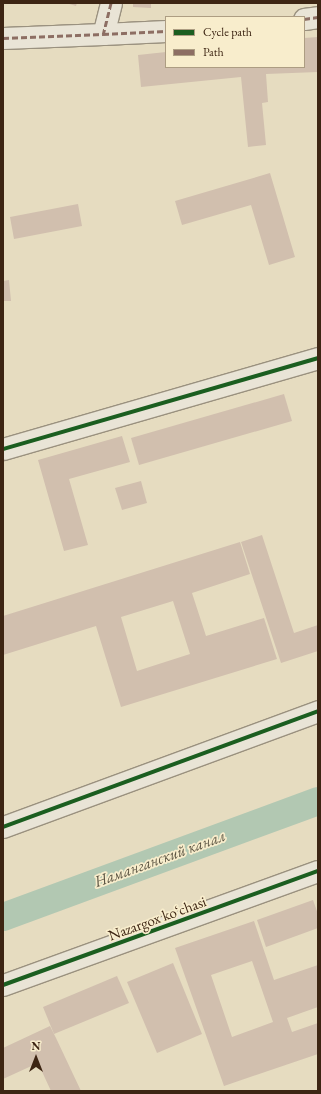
<!DOCTYPE html>
<html>
<head>
<meta charset="utf-8">
<style>
  body { margin:0 }
  #map { position:relative; width:321px; height:1094px; overflow:hidden; background:#e6dcc0; font-family:"EB Garamond",serif }
  div>[style] { position:absolute }
  .canal>* { height:28px; margin:-14px; padding:0 14px; transform-origin:14px; border-radius:14px; background:#b2c8b2 }
  .building>* { inset:0; background:#d1bfae }
  .roads { filter:drop-shadow(1px 0 #9a917f) drop-shadow(-1px 0 #9a917f) drop-shadow(0 1px #9a917f) drop-shadow(0 -1px #9a917f) }
  .street>* { height:21px; margin:-10.5px; padding:0 10.5px; transform-origin:10.5px; border-radius:10.5px; background:#e9e4d6 }
  .quiet>* { height:3px; margin-top:-1.5px; transform-origin:0; background:repeating-linear-gradient(90deg,#8d6e63 0 6px,transparent 0 9px) }
  .cycleway>* { height:4px; margin:-2px; padding:0 2px; transform-origin:2px; border-radius:2px; background:#1b5e20 }
  span { translate:-50% -50%; white-space:nowrap; text-align:center; line-height:1.15; -webkit-text-stroke:3.5px #f8edcc; paint-order:stroke }
  .street-label { font-size:15px; color:#3d2513 }
  .water-label { font-size:16px; color:#5a5341; font-style:italic }
  .frame { position:absolute; inset:0; border:4px solid #3d2513; pointer-events:none }
  .legend { position:absolute; left:165px; top:16px; width:140px; height:52px; box-sizing:border-box; background:#f8edcc; border:1px solid #ad9d82; margin:0; padding:5px 7px; list-style:none; font-size:12px; color:#3d2513 }
  .legend li { display:flex; align-items:center; gap:8px; height:20px }
  .legend b { width:20px; border:1px solid #ad9d82 }
  .north { position:absolute; left:16px; top:1038px; width:40px; height:40px; -webkit-text-stroke:3px #f8edcc; paint-order:stroke; rotate:0deg; font-size:11px; font-weight:700; line-height:16px; text-align:center; color:#3d2513 }
  .north::after { content:''; display:block; margin:auto; width:14px; height:18px; background:#3d2513; clip-path:polygon(50% 0,100% 100%,50% 72%,0 100%) }
</style>
</head>
<body>
<div id="map">
  <div class="canal">
    <div style="left:3px;top:917px;width:336px;rotate:-20.2deg"></div>
  </div>
  <div class="building">
    <div style="clip-path:polygon(66px 3px,77px 3px,76px 6px)"></div>
    <div style="clip-path:polygon(133px 3px,151px 3px,151px 8px,133px 7px)"></div>
    <div style="clip-path:polygon(318px 37px,318px 72px,266px 74px,268px 102px,262px 103px,266px 145px,248px 147px,241px 77px,141px 87px,138px 55px,166px 52px,166px 67px,304px 67px,304px 38px)"></div>
    <div style="clip-path:polygon(270px 173px,295px 257px,269px 265px,251px 205px,182px 225px,175px 201px)"></div>
    <div style="clip-path:polygon(78px 204px,82px 226px,14px 239px,10px 217px)"></div>
    <div style="clip-path:polygon(9px 280px,11px 301px,3px 301px,3px 281px)"></div>
    <div style="clip-path:polygon(284px 394px,292px 421px,139px 465px,131px 438px)"></div>
    <div style="clip-path:polygon(122px 436px,130px 462px,69px 479px,88px 545px,64px 551px,38px 460px)"></div>
    <div style="clip-path:polygon(141px 481px,147px 503px,122px 510px,115px 488px)"></div>
    <div style="clip-path:polygon(262px 535px,294px 633px,318px 625px,318px 651px,281px 663px,241px 542px)"></div>
    <div style="clip-path:polygon(evenodd,240px 542px,250px 574px,192px 593px,206px 636px,264px 618px,277px 659px,121px 707px,96px 626px,3px 655px,3px 616px,240px 542px,173px 601px,190px 654px,137px 671px,121px 617px,173px 601px)"></div>
    <div style="clip-path:polygon(313px 900px,318px 914px,318px 928px,266px 947px,257px 920px)"></div>
    <div style="clip-path:polygon(evenodd,254px 921px,274px 980px,318px 965px,318px 1007px,287px 1018px,292px 1032px,318px 1023px,318px 1054px,224px 1086px,175px 948px,254px 921px,252px 961px,273px 1022px,232px 1037px,211px 975px,252px 961px)"></div>
    <div style="clip-path:polygon(173px 963px,202px 1034px,157px 1053px,127px 982px)"></div>
    <div style="clip-path:polygon(117px 976px,129px 1003px,54px 1034px,43px 1007px)"></div>
    <div style="clip-path:polygon(50px 1026px,56px 1038px,81px 1091px,51px 1091px,38px 1063px,3px 1079px,3px 1048px)"></div>
  </div>
  <div class="roads">
    <div class="street">
      <div style="left:111px;top:3px;width:32px;rotate:104deg"></div>
      <div style="left:103px;top:34px;width:63px;rotate:-2.7deg"></div>
      <div style="left:304px;top:19px;width:14px;rotate:-8deg"></div>
      <div style="left:3px;top:38px;width:100px;rotate:-2.3deg"></div>
      <div style="left:3px;top:449px;width:328px;rotate:-16.1deg"></div>
      <div style="left:3px;top:827px;width:336px;rotate:-20.2deg"></div>
      <div style="left:3px;top:985px;width:335px;rotate:-19.9deg"></div>
    </div>
  </div>
  <div class="quiet">
    <div style="left:111px;top:3px;width:32px;rotate:104deg"></div>
    <div style="left:103px;top:34px;width:63px;rotate:-2.7deg"></div>
    <div style="left:304px;top:19px;width:14px;rotate:-8deg"></div>
    <div style="left:3px;top:38px;width:100px;rotate:-2.3deg"></div>
  </div>
  <div class="cycleway">
    <div style="left:3px;top:449px;width:328px;rotate:-16.1deg"></div>
    <div style="left:3px;top:827px;width:336px;rotate:-20.2deg"></div>
    <div style="left:3px;top:985px;width:335px;rotate:-19.9deg"></div>
  </div>
  <div class="street-label">
    <span style="left:157px;top:918px;rotate:-20deg">Nazargox koʻchasi</span>
  </div>
  <div class="water-label">
    <span style="left:160px;top:859px;rotate:-20deg">Наманганский канал</span>
  </div>
  <div class="frame"></div>
  <ul class="legend">
  <li><b style="height:5px;background:#1b5e20"></b>Cycle path</li>
  <li><b style="height:5px;background:#8d6e63"></b>Path</li>
  </ul>
  <div class="north">N</div>
</div>
</body>
</html>
